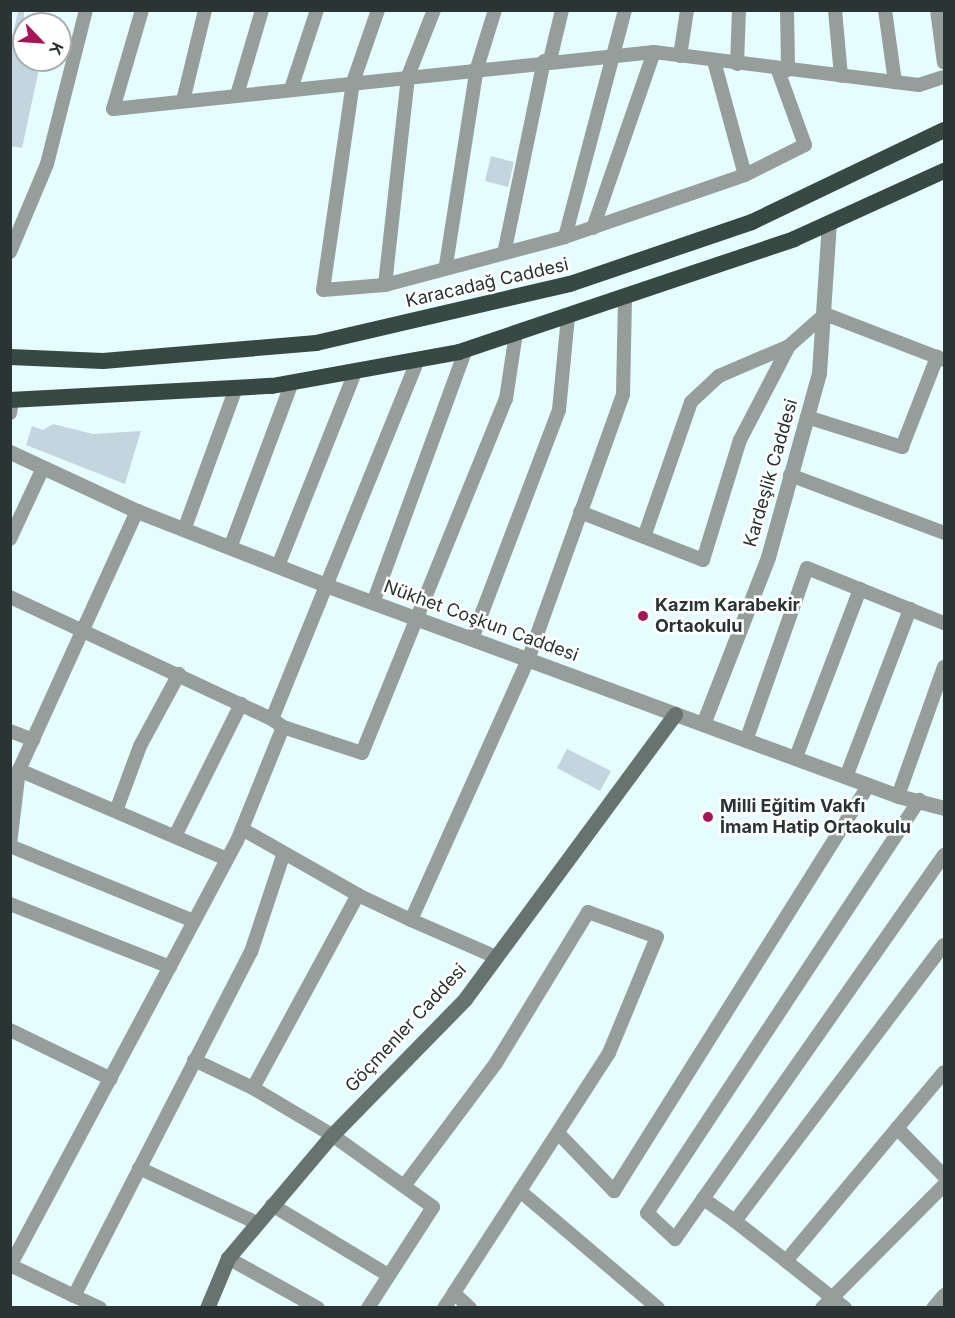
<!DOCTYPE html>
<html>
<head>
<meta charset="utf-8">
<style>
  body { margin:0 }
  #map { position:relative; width:955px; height:1318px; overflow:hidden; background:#e5fdfe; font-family:Inter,sans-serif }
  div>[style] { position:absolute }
  .building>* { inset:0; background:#c3d6e0 }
  .minor>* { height:14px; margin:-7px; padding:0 7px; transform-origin:7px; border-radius:7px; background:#959e9a }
  .tertiary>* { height:15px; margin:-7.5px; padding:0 7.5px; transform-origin:7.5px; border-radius:7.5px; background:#959e9a }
  .secondary>* { height:15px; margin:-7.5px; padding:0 7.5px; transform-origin:7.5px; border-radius:7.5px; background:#66736e }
  .trunk>* { height:16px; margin:-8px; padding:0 8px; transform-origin:8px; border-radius:8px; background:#384842 }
  .dots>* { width:16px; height:16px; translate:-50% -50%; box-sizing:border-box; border:3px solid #fff; border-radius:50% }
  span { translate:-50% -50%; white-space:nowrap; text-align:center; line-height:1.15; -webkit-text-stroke:5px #fff; paint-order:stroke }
  .street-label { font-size:18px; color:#2a3434 }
  .poi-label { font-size:18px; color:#2a3434; font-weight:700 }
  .left { translate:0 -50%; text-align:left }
  .frame { position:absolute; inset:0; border:12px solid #2a3434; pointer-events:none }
  .north { position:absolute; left:12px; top:12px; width:60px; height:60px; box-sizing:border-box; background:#fff; border:2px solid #aaaeae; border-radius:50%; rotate:115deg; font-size:16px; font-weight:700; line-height:24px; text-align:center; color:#2a3434 }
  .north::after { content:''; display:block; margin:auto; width:21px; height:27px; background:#a61556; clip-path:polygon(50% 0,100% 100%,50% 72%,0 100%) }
</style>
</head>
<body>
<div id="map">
  <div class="building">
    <div style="clip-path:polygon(18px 12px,24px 12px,24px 60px,41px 60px,22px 148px,10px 146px,10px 46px)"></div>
    <div style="clip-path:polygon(491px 156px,514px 162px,508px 187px,485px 181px)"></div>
    <div style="clip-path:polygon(53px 424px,93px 434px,141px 431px,125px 484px,26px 445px,32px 426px,43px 430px)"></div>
    <div style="clip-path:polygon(567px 749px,611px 771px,600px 791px,557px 768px)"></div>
  </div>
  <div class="minor">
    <div style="left:142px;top:10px;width:103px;rotate:106.3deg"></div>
    <div style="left:113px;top:109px;width:544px;rotate:-6.01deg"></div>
    <div style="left:654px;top:52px;width:267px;rotate:7.1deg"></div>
    <div style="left:919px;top:85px;width:26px;rotate:-18deg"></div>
    <div style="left:378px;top:10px;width:76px;rotate:109.1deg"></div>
    <div style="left:353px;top:82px;width:210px;rotate:98.2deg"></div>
    <div style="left:323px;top:290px;width:62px;rotate:-4.6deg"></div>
    <div style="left:385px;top:285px;width:186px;rotate:-14.9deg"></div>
    <div style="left:565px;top:237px;width:190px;rotate:-19deg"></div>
    <div style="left:745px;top:175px;width:67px;rotate:-26.6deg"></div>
    <div style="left:805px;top:145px;width:82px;rotate:-110deg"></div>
    <div style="left:787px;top:10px;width:60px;rotate:89deg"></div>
    <div style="left:835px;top:10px;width:66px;rotate:84.8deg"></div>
    <div style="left:885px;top:10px;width:73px;rotate:82.1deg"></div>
    <div style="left:937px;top:10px;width:53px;rotate:82.5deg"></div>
    <div style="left:680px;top:56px;width:47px;rotate:-81.3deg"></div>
    <div style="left:550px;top:60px;width:51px;rotate:-76.5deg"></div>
    <div style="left:714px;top:61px;width:118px;rotate:74.8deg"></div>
    <div style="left:737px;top:64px;width:54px;rotate:-87.9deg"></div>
    <div style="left:291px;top:89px;width:83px;rotate:-71.8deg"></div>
    <div style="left:237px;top:95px;width:89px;rotate:-73.6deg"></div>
    <div style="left:183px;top:101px;width:94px;rotate:-76.4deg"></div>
    <div style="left:593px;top:228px;width:186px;rotate:-70.9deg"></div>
    <div style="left:565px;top:237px;width:235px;rotate:-75.2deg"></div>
    <div style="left:505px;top:249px;width:192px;rotate:-78.3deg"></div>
    <div style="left:10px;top:252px;width:95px;rotate:-67.2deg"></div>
    <div style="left:47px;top:164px;width:159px;rotate:-75.8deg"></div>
    <div style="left:446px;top:265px;width:199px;rotate:-81.1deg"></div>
    <div style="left:477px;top:68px;width:61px;rotate:-72.8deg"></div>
    <div style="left:385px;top:285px;width:210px;rotate:-83.7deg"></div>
    <div style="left:408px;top:76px;width:71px;rotate:-68.5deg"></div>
    <div style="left:10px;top:413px;width:13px;rotate:-81deg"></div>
    <div style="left:807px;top:417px;width:100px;rotate:17.5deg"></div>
    <div style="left:902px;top:447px;width:97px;rotate:-68.7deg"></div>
    <div style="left:790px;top:475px;width:165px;rotate:20.6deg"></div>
    <div style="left:580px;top:512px;width:132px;rotate:21.3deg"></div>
    <div style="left:703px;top:560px;width:126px;rotate:-72.9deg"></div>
    <div style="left:740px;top:440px;width:106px;rotate:-62.5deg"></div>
    <div style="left:789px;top:346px;width:48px;rotate:-41.6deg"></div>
    <div style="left:825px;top:314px;width:128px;rotate:21.1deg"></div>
    <div style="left:184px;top:530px;width:151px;rotate:-69.9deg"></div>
    <div style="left:644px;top:537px;width:143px;rotate:-70.8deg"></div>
    <div style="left:691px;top:402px;width:38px;rotate:-43deg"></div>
    <div style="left:719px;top:376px;width:76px;rotate:-23.2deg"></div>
    <div style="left:10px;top:539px;width:78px;rotate:-65.1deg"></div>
    <div style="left:230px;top:548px;width:177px;rotate:-69.5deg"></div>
    <div style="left:278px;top:566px;width:211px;rotate:-68.3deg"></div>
    <div style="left:10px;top:597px;width:289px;rotate:25deg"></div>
    <div style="left:272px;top:719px;width:388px;rotate:-67.9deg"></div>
    <div style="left:373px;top:603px;width:270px;rotate:-69.9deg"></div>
    <div style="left:472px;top:639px;width:245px;rotate:-69.2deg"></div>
    <div style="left:559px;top:410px;width:94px;rotate:-84.5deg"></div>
    <div style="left:283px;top:727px;width:83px;rotate:18.2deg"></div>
    <div style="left:362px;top:753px;width:382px;rotate:-67.9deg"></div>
    <div style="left:506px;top:399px;width:67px;rotate:-81.4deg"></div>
    <div style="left:10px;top:731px;width:25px;rotate:21deg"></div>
    <div style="left:746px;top:741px;width:183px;rotate:-70.6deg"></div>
    <div style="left:807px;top:568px;width:148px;rotate:21.9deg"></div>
    <div style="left:796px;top:757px;width:180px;rotate:-69.1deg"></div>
    <div style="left:19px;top:770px;width:226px;rotate:23.2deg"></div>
    <div style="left:846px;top:777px;width:180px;rotate:-69.1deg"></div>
    <div style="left:898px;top:796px;width:137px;rotate:-70.4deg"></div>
    <div style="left:116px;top:811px;width:69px;rotate:-69.7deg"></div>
    <div style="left:140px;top:746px;width:82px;rotate:-61.6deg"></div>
    <div style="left:242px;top:829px;width:133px;rotate:29.6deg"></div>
    <div style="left:175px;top:836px;width:148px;rotate:-63.4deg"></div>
    <div style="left:10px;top:844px;width:75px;rotate:-83.1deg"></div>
    <div style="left:19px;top:770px;width:285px;rotate:-65.5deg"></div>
    <div style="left:10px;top:846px;width:199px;rotate:22.2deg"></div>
    <div style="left:10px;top:904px;width:172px;rotate:21.5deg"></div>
    <div style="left:496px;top:957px;width:93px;rotate:-156.5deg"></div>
    <div style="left:411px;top:920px;width:288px;rotate:-65.8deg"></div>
    <div style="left:529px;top:657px;width:279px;rotate:-70.3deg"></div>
    <div style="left:623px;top:394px;width:97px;rotate:-88.8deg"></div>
    <div style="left:10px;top:1030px;width:112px;rotate:25.9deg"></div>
    <div style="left:194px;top:1060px;width:65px;rotate:25.4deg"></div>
    <div style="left:897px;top:1128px;width:67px;rotate:45.6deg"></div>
    <div style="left:558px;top:1133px;width:81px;rotate:46deg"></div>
    <div style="left:614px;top:1191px;width:479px;rotate:-57.9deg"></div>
    <div style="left:139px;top:1168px;width:130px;rotate:25deg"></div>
    <div style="left:404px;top:1186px;width:154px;rotate:-53.2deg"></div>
    <div style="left:496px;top:1063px;width:177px;rotate:-58.6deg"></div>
    <div style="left:588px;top:912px;width:73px;rotate:19.9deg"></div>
    <div style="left:657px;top:937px;width:126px;rotate:112.5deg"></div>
    <div style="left:609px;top:1053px;width:286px;rotate:122.9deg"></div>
    <div style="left:520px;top:1191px;width:181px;rotate:40.3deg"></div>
    <div style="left:703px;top:1199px;width:49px;rotate:125deg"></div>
    <div style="left:675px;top:1239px;width:38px;rotate:-137deg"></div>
    <div style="left:647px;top:1213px;width:495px;rotate:-56.6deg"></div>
    <div style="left:272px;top:1205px;width:135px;rotate:31.1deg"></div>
    <div style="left:735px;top:1221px;width:39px;rotate:-145deg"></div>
    <div style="left:703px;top:1199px;width:420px;rotate:-55deg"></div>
    <div style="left:228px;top:1258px;width:103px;rotate:29.1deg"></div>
    <div style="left:786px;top:1261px;width:65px;rotate:-141.9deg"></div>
    <div style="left:735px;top:1221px;width:346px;rotate:-52.9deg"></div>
    <div style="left:10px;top:1265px;width:71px;rotate:25.8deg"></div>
    <div style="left:10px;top:1266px;width:482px;rotate:-61.9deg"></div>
    <div style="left:237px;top:841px;width:123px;rotate:-68deg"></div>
    <div style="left:283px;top:727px;width:14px;rotate:-144deg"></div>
    <div style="left:100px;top:1308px;width:29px;rotate:-155deg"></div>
    <div style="left:74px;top:1296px;width:387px;rotate:-62.8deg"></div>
    <div style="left:251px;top:952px;width:104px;rotate:-71.6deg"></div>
    <div style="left:368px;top:1308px;width:120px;rotate:-57.2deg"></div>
    <div style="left:433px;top:1207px;width:124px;rotate:-144.5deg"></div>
    <div style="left:332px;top:1135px;width:92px;rotate:-149.3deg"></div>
    <div style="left:253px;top:1088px;width:220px;rotate:-61.5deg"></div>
    <div style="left:358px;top:895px;width:59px;rotate:25.3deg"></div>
    <div style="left:444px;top:1308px;width:18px;rotate:-56deg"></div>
    <div style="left:454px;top:1293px;width:22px;rotate:43deg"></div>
    <div style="left:822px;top:1308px;width:173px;rotate:-45.2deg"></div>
    <div style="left:845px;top:1308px;width:75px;rotate:-141.5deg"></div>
    <div style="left:786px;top:1261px;width:246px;rotate:-50.1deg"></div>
  </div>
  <div class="tertiary">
    <div style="left:10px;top:452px;width:140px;rotate:24.9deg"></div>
    <div style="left:137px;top:511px;width:205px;rotate:21.4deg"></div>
    <div style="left:328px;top:586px;width:607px;rotate:20.22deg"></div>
    <div style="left:898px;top:796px;width:48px;rotate:14.6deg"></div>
    <div style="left:703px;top:724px;width:179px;rotate:-68.7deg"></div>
    <div style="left:768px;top:557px;width:191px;rotate:-74.5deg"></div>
    <div style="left:819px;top:373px;width:150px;rotate:-86.2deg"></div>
    <div style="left:933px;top:1308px;width:17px;rotate:-50deg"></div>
  </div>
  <div class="secondary">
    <div style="left:207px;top:1308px;width:54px;rotate:-67.2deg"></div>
    <div style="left:228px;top:1258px;width:161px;rotate:-49.8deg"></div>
    <div style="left:332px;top:1135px;width:190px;rotate:-45.6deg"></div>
    <div style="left:465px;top:999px;width:354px;rotate:-53.6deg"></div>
  </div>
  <div class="trunk">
    <div style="left:10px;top:357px;width:93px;rotate:2.5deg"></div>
    <div style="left:103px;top:361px;width:214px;rotate:-4.8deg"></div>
    <div style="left:316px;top:343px;width:261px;rotate:-13.1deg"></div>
    <div style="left:570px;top:284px;width:192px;rotate:-18.8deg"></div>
    <div style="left:752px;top:222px;width:213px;rotate:-25.6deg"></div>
    <div style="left:10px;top:400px;width:262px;rotate:-3.1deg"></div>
    <div style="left:272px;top:386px;width:190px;rotate:-10.3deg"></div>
    <div style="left:459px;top:352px;width:354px;rotate:-18.6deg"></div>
    <div style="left:794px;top:239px;width:165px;rotate:-24.4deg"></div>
  </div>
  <div class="dots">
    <div style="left:643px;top:616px;background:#a61556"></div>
    <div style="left:708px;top:817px;background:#a61556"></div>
  </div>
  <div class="street-label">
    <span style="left:487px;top:283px;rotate:-13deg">Karacadağ Caddesi</span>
    <span style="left:771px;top:473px;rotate:-74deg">Kardeşlik Caddesi</span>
    <span style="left:481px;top:621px;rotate:20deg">Nükhet Coşkun Caddesi</span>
    <span style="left:406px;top:1028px;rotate:-47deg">Göçmenler Caddesi</span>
  </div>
  <div class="poi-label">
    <span class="left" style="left:655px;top:616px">Kazım Karabekir<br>Ortaokulu</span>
    <span class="left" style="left:720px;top:817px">Milli Eğitim Vakfı<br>İmam Hatip Ortaokulu</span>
  </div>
  <div class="frame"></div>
  <div class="north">K</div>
</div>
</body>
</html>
